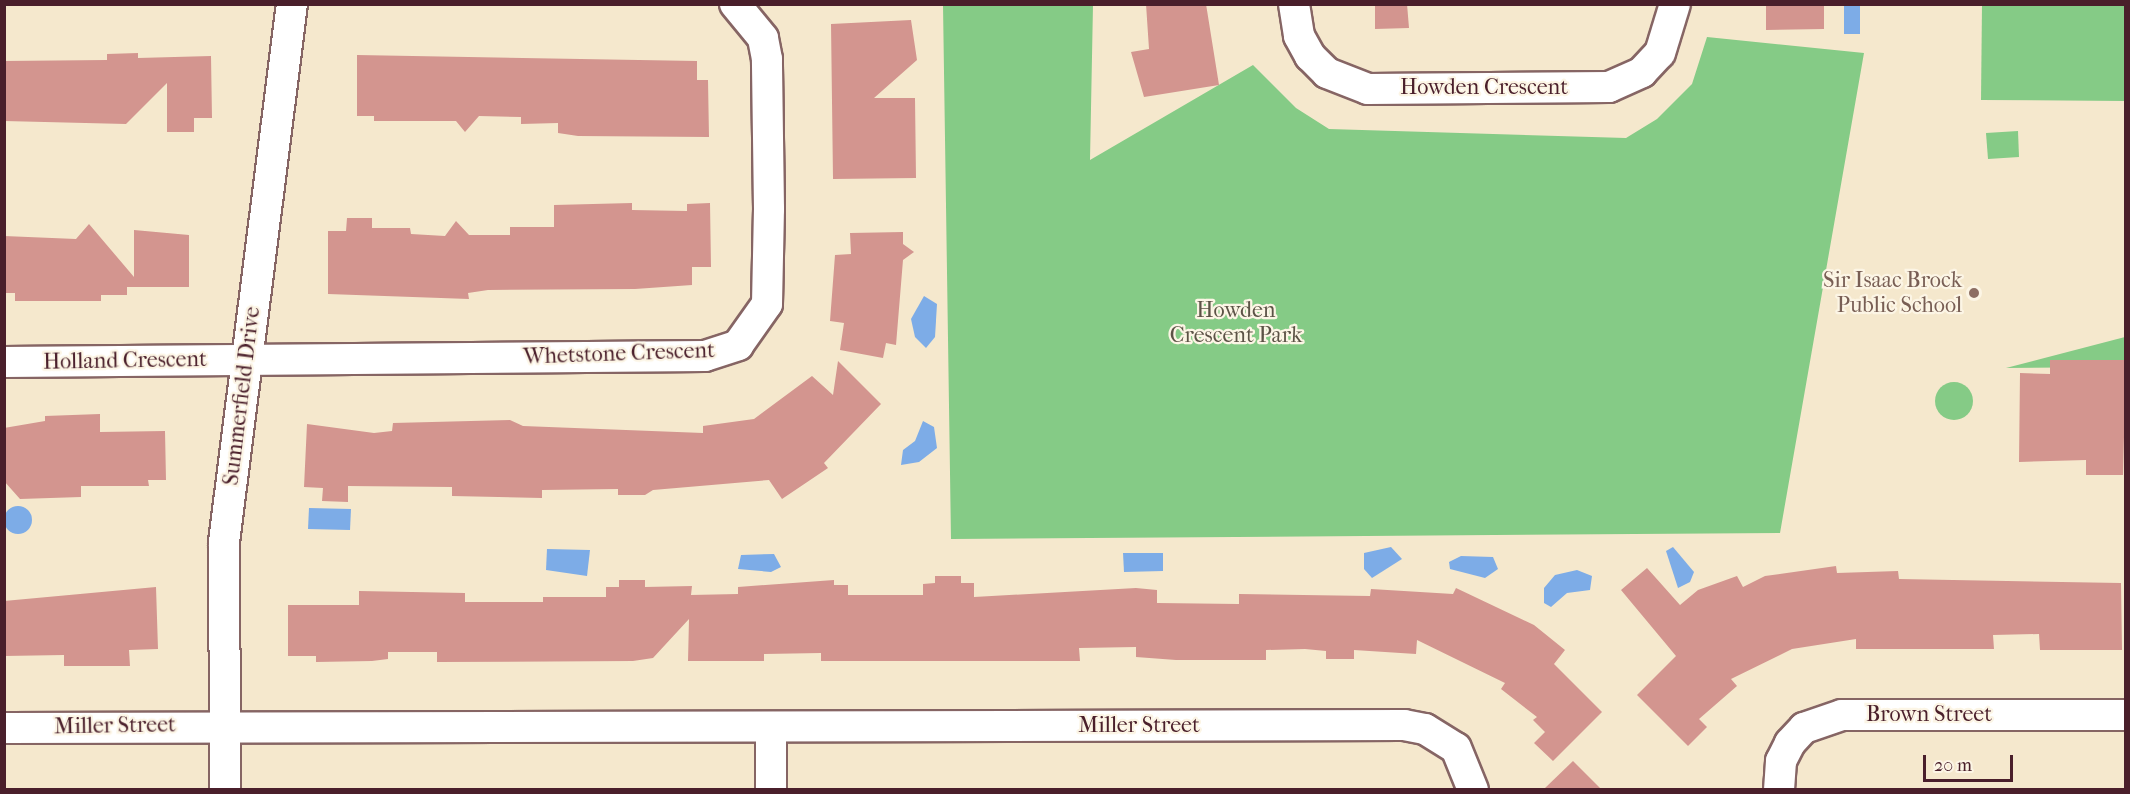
<!DOCTYPE html>
<html>
<head>
<meta charset="utf-8">
<style>
  body { margin:0 }
  #map { position:relative; width:2130px; height:794px; overflow:hidden; background:#f5e8cd; font-family:"IM FELL French Canon",serif }
  div>[style] { position:absolute }
  .green>* { inset:0; background:#85cb86 }
  .round { border-radius:50% }
  .water>* { inset:0; background:#7dace7 }
  .building>* { inset:0; background:#d3958f }
  .roads { filter:drop-shadow(2px 0 #866564) drop-shadow(-2px 0 #866564) drop-shadow(0 2px #866564) drop-shadow(0 -2px #866564) }
  .minor>* { height:30px; margin:-15px; padding:0 15px; transform-origin:15px; border-radius:15px; background:#fff }
  .dots>* { width:16px; height:16px; translate:-50% -50%; box-sizing:border-box; border:3px solid #fcf5e5; border-radius:50% }
  span { translate:-50% -50%; white-space:nowrap; text-align:center; line-height:1.15; -webkit-text-stroke:4.5px #fcf5e5; paint-order:stroke }
  .street-label { font-size:22px; color:#4a1f2b }
  .education-label { font-size:22px; color:#785e54 }
  .right { translate:-100% -50%; text-align:right }
  .park-label { font-size:22px; color:#5c5346 }
  .frame { position:absolute; inset:0; border:6px solid #4a1f2b; pointer-events:none }
  .scale { position:absolute; left:1923px; top:755px; width:90px; height:27px; box-sizing:border-box; border:3px solid #4a1f2b; border-top:0; padding-left:8px; font-size:18px; line-height:21px; white-space:nowrap; color:#4a1f2b; -webkit-text-stroke:4px #fcf5e5; paint-order:stroke }
</style>
</head>
<body>
<div id="map">
  <div class="green">
    <div style="clip-path:polygon(943px 5px,1093px 5px,1090px 160px,1253px 65px,1296px 108px,1329px 129px,1626px 138px,1657px 119px,1692px 84px,1707px 37px,1864px 53px,1780px 533px,951px 539px)"></div>
    <div style="clip-path:polygon(1982px 5px,2125px 5px,2125px 101px,1981px 100px)"></div>
    <div style="clip-path:polygon(2018px 131px,2019px 157px,1988px 159px,1986px 133px)"></div>
    <div style="clip-path:polygon(2125px 337px,2125px 367px,2006px 368px)"></div>
    <div class="round" style="left:1935px;top:382px;width:38px;height:38px"></div>
  </div>
  <div class="water">
    <div style="clip-path:polygon(1844px 5px,1860px 5px,1860px 34px,1844px 34px)"></div>
    <div style="clip-path:polygon(924px 296px,937px 304px,935px 337px,926px 348px,915px 337px,911px 319px)"></div>
    <div style="clip-path:polygon(923px 421px,934px 427px,937px 448px,919px 462px,901px 465px,903px 450px,915px 441px)"></div>
    <div class="round" style="left:4px;top:506px;width:28px;height:28px"></div>
    <div style="clip-path:polygon(309px 508px,351px 509px,350px 530px,308px 529px)"></div>
    <div style="clip-path:polygon(1391px 547px,1402px 559px,1372px 578px,1364px 569px,1364px 553px)"></div>
    <div style="clip-path:polygon(1673px 547px,1694px 572px,1690px 582px,1678px 588px,1666px 551px)"></div>
    <div style="clip-path:polygon(547px 549px,590px 550px,587px 576px,546px 570px)"></div>
    <div style="clip-path:polygon(1123px 553px,1163px 553px,1163px 571px,1124px 572px)"></div>
    <div style="clip-path:polygon(774px 554px,781px 567px,771px 572px,738px 569px,741px 555px)"></div>
    <div style="clip-path:polygon(1461px 556px,1493px 557px,1498px 569px,1485px 578px,1450px 569px,1449px 562px)"></div>
    <div style="clip-path:polygon(1577px 570px,1592px 576px,1590px 590px,1567px 593px,1551px 607px,1544px 603px,1544px 588px,1555px 575px)"></div>
  </div>
  <div class="building">
    <div style="clip-path:polygon(1146px 4px,1206px 4px,1219px 85px,1144px 97px,1131px 52px,1149px 49px)"></div>
    <div style="clip-path:polygon(1375px 4px,1407px 4px,1409px 28px,1375px 29px)"></div>
    <div style="clip-path:polygon(1766px 4px,1824px 4px,1824px 29px,1766px 30px)"></div>
    <div style="clip-path:polygon(911px 20px,917px 60px,874px 98px,915px 98px,916px 178px,833px 179px,831px 24px)"></div>
    <div style="clip-path:polygon(138px 53px,138px 58px,211px 56px,212px 118px,194px 118px,194px 132px,167px 132px,167px 83px,126px 124px,4px 121px,4px 61px,107px 60px,107px 54px)"></div>
    <div style="clip-path:polygon(357px 55px,697px 61px,697px 80px,708px 80px,709px 137px,578px 136px,558px 133px,558px 123px,521px 124px,521px 117px,479px 116px,465px 132px,456px 121px,374px 121px,374px 116px,357px 116px)"></div>
    <div style="clip-path:polygon(632px 203px,632px 210px,687px 211px,687px 204px,710px 203px,711px 267px,692px 267px,692px 285px,635px 289px,488px 290px,468px 293px,469px 299px,328px 294px,328px 231px,346px 231px,347px 218px,372px 218px,372px 228px,410px 228px,411px 234px,445px 236px,456px 221px,469px 235px,510px 235px,510px 227px,554px 227px,554px 205px)"></div>
    <div style="clip-path:polygon(89px 224px,134px 277px,134px 230px,189px 235px,189px 287px,127px 287px,127px 295px,101px 295px,101px 301px,15px 301px,15px 293px,4px 293px,4px 236px,76px 239px)"></div>
    <div style="clip-path:polygon(903px 232px,903px 244px,914px 252px,903px 260px,896px 345px,886px 343px,883px 358px,840px 350px,844px 323px,830px 321px,835px 255px,851px 254px,850px 233px)"></div>
    <div style="clip-path:polygon(2050px 360px,2126px 360px,2123px 475px,2086px 475px,2086px 460px,2019px 462px,2020px 373px,2050px 374px)"></div>
    <div style="clip-path:polygon(838px 361px,881px 404px,824px 463px,828px 468px,782px 499px,769px 480px,653px 490px,645px 495px,618px 495px,618px 489px,542px 490px,542px 498px,452px 496px,452px 487px,348px 486px,348px 502px,322px 501px,323px 488px,304px 487px,307px 424px,374px 433px,392px 431px,393px 423px,510px 420px,523px 426px,703px 433px,703px 426px,754px 419px,812px 376px,833px 395px)"></div>
    <div style="clip-path:polygon(100px 414px,100px 432px,165px 431px,166px 480px,148px 480px,149px 486px,81px 486px,81px 497px,20px 499px,4px 481px,4px 428px,45px 421px,45px 416px)"></div>
    <div style="clip-path:polygon(1836px 566px,1837px 573px,1898px 571px,1899px 579px,2121px 583px,2122px 650px,2040px 650px,2039px 634px,1993px 635px,1994px 649px,1856px 649px,1856px 639px,1792px 649px,1731px 679px,1737px 686px,1699px 719px,1707px 727px,1688px 746px,1637px 695px,1676px 656px,1621px 590px,1647px 568px,1680px 605px,1698px 590px,1737px 576px,1743px 587px,1765px 576px)"></div>
    <div style="clip-path:polygon(935px 576px,961px 576px,961px 583px,974px 583px,974px 597px,1136px 588px,1157px 590px,1157px 603px,1239px 604px,1239px 594px,1370px 596px,1371px 589px,1453px 594px,1456px 588px,1534px 625px,1565px 650px,1554px 664px,1602px 712px,1553px 761px,1534px 743px,1545px 732px,1533px 720px,1537px 717px,1501px 689px,1505px 683px,1417px 640px,1416px 654px,1354px 650px,1354px 659px,1326px 659px,1326px 651px,1305px 649px,1266px 650px,1266px 660px,1176px 660px,1136px 657px,1136px 647px,1079px 648px,1080px 661px,821px 661px,821px 653px,764px 654px,764px 661px,688px 661px,689px 619px,653px 658px,633px 661px,437px 662px,437px 652px,388px 652px,388px 659px,372px 661px,316px 662px,316px 656px,288px 656px,288px 605px,359px 605px,359px 591px,465px 593px,465px 602px,543px 602px,543px 597px,606px 597px,606px 587px,619px 587px,619px 580px,645px 580px,645px 587px,692px 586px,691px 595px,738px 594px,738px 587px,834px 580px,834px 585px,848px 585px,848px 595px,923px 595px,923px 584px,935px 583px)"></div>
    <div style="clip-path:polygon(156px 587px,158px 649px,129px 650px,130px 666px,64px 666px,64px 655px,4px 656px,4px 601px)"></div>
    <div style="clip-path:polygon(1573px 761px,1601px 789px,1544px 789px)"></div>
  </div>
  <div class="roads">
    <div class="minor">
      <div style="left:1294px;top:4px;width:32px;rotate:81deg"></div>
      <div style="left:1299px;top:36px;width:23px;rotate:61deg"></div>
      <div style="left:1310px;top:56px;width:24px;rotate:45deg"></div>
      <div style="left:1327px;top:73px;width:44px;rotate:21.3deg"></div>
      <div style="left:1368px;top:89px;width:241px;rotate:-0.5deg"></div>
      <div style="left:1609px;top:87px;width:36px;rotate:-24deg"></div>
      <div style="left:1642px;top:72px;width:26px;rotate:-47deg"></div>
      <div style="left:1660px;top:53px;width:51px;rotate:-73deg"></div>
      <div style="left:4px;top:362px;width:701px;rotate:-0.49deg"></div>
      <div style="left:705px;top:356px;width:35px;rotate:-18deg"></div>
      <div style="left:738px;top:345px;width:50px;rotate:-54.7deg"></div>
      <div style="left:767px;top:304px;width:95px;rotate:-88.8deg"></div>
      <div style="left:769px;top:209px;width:150px;rotate:-90.8deg"></div>
      <div style="left:767px;top:59px;width:21px;rotate:-101deg"></div>
      <div style="left:763px;top:38px;width:44px;rotate:-129.5deg"></div>
      <div style="left:4px;top:728px;width:1400px;rotate:-0.12deg"></div>
      <div style="left:1404px;top:725px;width:21px;rotate:11deg"></div>
      <div style="left:1425px;top:729px;width:36px;rotate:32deg"></div>
      <div style="left:1456px;top:748px;width:45px;rotate:68deg"></div>
      <div style="left:225px;top:790px;width:248px;rotate:-90.2deg"></div>
      <div style="left:224px;top:542px;width:542px;rotate:-82.8deg"></div>
      <div style="left:771px;top:790px;width:63px;rotate:-90deg"></div>
      <div style="left:1779px;top:790px;width:29px;rotate:-86deg"></div>
      <div style="left:1781px;top:761px;width:20px;rotate:-63deg"></div>
      <div style="left:1790px;top:743px;width:21px;rotate:-47deg"></div>
      <div style="left:1804px;top:728px;width:40px;rotate:-18.9deg"></div>
      <div style="left:1842px;top:715px;width:284px"></div>
    </div>
  </div>
  <div class="dots">
    <div style="left:1974px;top:293px;background:#8d6e63"></div>
  </div>
  <div class="street-label">
    <span style="left:1484px;top:88px">Howden Crescent</span>
    <span style="left:619px;top:354px;rotate:-2deg">Whetstone Crescent</span>
    <span style="left:125px;top:361px;rotate:-1deg">Holland Crescent</span>
    <span style="left:242px;top:396px;rotate:-83deg">Summerfield Drive</span>
    <span style="left:1929px;top:715px">Brown Street</span>
    <span style="left:115px;top:726px;rotate:-1deg">Miller Street</span>
    <span style="left:1139px;top:726px">Miller Street</span>
  </div>
  <div class="education-label">
    <span class="right" style="left:1962px;top:293px">Sir Isaac Brock<br>Public School</span>
  </div>
  <div class="park-label">
    <span style="left:1236px;top:323px">Howden<br>Crescent Park</span>
  </div>
  <div class="frame"></div>
  <div class="scale">20 m</div>
</div>
</body>
</html>
